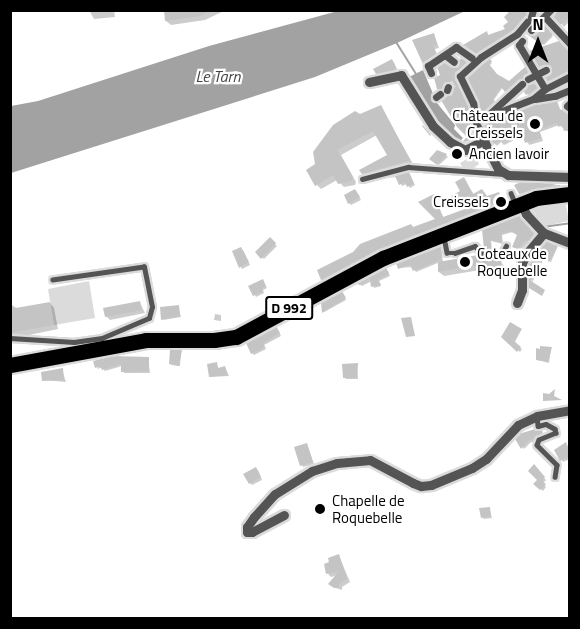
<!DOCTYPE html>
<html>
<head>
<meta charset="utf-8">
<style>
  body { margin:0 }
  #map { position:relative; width:580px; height:629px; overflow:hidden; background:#fff; font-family:"Titillium Web",sans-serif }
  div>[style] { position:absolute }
  .green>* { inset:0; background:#dbdbdb }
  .water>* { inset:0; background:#a2a2a2 }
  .shadow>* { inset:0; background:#0003 }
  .stream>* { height:2px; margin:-1px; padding:0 1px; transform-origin:1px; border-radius:1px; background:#a2a2a2 }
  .building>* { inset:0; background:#c4c4c4 }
  .round { border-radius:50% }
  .pedestrian-tunnel>* { height:7px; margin-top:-3.5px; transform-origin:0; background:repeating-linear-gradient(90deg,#d9d9d9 0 7px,transparent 0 10.5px) }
  .roads { filter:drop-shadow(2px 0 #dbdbdb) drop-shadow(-2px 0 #dbdbdb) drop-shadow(0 2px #dbdbdb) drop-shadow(0 -2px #dbdbdb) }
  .service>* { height:4.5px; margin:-2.25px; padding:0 2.25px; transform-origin:2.25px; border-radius:2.25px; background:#545454 }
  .pedestrian>* { height:7px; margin:-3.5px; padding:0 3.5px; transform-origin:3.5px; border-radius:3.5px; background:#545454 }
  .minor>* { height:9px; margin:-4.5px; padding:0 4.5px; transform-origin:4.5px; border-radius:4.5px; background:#545454 }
  .primary>* { height:15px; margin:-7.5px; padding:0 7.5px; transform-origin:7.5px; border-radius:7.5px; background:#000 }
  .dots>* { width:16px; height:16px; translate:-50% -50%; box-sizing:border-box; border:3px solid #fff; border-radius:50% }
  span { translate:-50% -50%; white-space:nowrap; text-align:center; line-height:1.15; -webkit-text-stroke:4.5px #fff; paint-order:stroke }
  .shield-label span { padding:2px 4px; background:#fff; border:2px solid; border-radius:4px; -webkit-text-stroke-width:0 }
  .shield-label { font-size:14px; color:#000; font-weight:700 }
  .poi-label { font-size:15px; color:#000 }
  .right { translate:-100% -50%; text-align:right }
  .left { translate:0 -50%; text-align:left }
  .water-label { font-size:16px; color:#434343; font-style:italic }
  .frame { position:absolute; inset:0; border:12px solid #000; pointer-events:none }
  .north { position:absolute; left:508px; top:12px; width:60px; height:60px; -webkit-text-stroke:4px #fff; paint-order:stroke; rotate:0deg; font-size:16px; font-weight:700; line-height:24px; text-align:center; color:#000 }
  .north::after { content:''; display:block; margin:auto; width:21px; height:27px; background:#000; clip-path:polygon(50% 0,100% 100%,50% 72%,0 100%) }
</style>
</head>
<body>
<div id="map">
  <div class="green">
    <div style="clip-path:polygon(474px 155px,479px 164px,472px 169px,463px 168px,460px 163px)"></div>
    <div style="clip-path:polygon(565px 201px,569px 221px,545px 226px,532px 209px)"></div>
    <div style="clip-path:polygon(89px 281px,95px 318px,54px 325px,48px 289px)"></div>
  </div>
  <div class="water">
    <div style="clip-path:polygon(338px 11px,465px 11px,397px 43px,315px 77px,11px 173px,11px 106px,38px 101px,209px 46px)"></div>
    <div style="clip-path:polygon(423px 70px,437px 103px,455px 125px,454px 129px,463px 138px,457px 144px,437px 128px,409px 77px)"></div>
  </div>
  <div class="shadow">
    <div style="clip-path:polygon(89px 10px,114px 10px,115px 17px,94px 19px)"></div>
    <div style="clip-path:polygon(165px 10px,226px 10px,205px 20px,171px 25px,166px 21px)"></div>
    <div style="clip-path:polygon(510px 10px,526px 10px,527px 14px,515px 31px,478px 55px,466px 46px,487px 33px,489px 37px,507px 30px,510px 22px,506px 17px)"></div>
    <div style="clip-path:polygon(570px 10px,570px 21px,564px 27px,554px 16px)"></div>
    <div style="clip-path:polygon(544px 26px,553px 36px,544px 45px,531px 36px,534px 37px)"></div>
    <div style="clip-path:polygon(434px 34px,439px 48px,435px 49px,438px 57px,427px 66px,424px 63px)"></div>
    <div style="clip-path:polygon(570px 50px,570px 74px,551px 83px,548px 81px,552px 68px,543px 69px,540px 66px)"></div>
    <div style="clip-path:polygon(462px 60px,468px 64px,457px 74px,456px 80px,469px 108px,471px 124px,467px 127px,468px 138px,452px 95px,455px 86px,448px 82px,443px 90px,438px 89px)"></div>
    <div style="clip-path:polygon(489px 60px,492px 63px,489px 66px,497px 76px,509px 83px,524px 69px,529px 75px,508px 92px,503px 87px,493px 101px,495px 104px,484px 113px)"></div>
    <div style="clip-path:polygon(394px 63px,397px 71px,379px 75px,377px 73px)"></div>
    <div style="clip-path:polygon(570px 84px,570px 89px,559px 90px)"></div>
    <div style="clip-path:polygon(536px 86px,538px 90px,529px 96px,525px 90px)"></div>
    <div style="clip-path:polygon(556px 103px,570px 127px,570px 133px,559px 125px,540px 132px,543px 141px,529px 145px,525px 135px,504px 145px,501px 142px,497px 146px,494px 143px)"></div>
    <div style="clip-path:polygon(381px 107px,413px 164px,368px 178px,363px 173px,389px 155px,377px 135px,341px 155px,356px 182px,355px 185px,344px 187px,337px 180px,321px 189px,317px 185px,317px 165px,360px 116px)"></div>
    <div style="clip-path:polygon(423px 125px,431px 135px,430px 136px,422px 126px)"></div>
    <div style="clip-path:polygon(446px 155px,448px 157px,439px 165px,432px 160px)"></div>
    <div style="clip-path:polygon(408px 173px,415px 185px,410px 188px,407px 184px,402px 186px,397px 177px,388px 178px)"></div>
    <div style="clip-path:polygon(464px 179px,474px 195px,488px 198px,498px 194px,506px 203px,325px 282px,322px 280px,319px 271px,437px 219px,433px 196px,444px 219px,468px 210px,462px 191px)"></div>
    <div style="clip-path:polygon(521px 184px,560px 185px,561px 186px,523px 196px,520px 193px)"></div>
    <div style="clip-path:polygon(357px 193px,361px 200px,351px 205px,349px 203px)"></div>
    <div style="clip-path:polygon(519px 217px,536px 236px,520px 250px,513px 247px,519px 235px,513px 232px,502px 235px,503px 244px,491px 241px,492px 250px,488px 250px,484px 231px)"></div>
    <div style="clip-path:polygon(270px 239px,277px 246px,264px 259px,257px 252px)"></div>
    <div style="clip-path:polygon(546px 243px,557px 248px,551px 262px,544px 258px,532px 283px,530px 265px)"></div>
    <div style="clip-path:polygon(441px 247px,443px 262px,500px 261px,505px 267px,515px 269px,515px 277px,507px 275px,485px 278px,480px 270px,444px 276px,439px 272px,440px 262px,416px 272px,413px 267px,399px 268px)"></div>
    <div style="clip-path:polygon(243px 250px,250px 265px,242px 269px,234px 252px)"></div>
    <div style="clip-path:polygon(388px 271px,390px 276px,379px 281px,381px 286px,374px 288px,372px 281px,362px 286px,359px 284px)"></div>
    <div style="clip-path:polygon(264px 283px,267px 288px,263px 290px,264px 293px,256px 297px,250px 287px)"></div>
    <div style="clip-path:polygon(343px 295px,346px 300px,324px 312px,324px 305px)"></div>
    <div style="clip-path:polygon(50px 303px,54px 308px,58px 329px,15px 338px,10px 333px,10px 304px,18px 309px)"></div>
    <div style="clip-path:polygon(140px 303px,145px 313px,110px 320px,106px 316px)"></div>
    <div style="clip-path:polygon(178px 306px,181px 317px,163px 320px)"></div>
    <div style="clip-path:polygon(215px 314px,221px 315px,221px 321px,214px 320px)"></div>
    <div style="clip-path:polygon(278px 330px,281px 336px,264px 345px,266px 349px,254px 355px,252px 353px,248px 343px)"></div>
    <div style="clip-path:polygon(521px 330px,514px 344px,522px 349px,520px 352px,503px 336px)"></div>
    <div style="clip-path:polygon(551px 349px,549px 363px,538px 360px)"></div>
    <div style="clip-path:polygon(181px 351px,180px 366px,172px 365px,171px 363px)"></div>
    <div style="clip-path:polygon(148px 358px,150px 373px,124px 373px,122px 366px,105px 371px,102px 367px,98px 369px,95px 362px)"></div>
    <div style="clip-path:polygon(216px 364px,219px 369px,226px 370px,229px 376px,210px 377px)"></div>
    <div style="clip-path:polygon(357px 365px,358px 379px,346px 379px,345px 378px)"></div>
    <div style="clip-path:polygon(62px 370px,66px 382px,44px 380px)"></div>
    <div style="clip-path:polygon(541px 431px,544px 436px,530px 443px,524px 449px,516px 439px)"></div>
    <div style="clip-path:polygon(566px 444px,570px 448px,570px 459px,563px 462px,556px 450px)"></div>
    <div style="clip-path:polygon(307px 445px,314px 464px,303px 467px,302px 465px)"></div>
    <div style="clip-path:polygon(534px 467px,546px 480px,543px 483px,546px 487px,543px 491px,535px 484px,539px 480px)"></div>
    <div style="clip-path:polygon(258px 470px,262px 480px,252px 485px,250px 483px)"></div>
    <div style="clip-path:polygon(318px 505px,321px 505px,324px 513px,319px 513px)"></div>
    <div style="clip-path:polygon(489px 508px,492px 518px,484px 519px,482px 517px)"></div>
    <div style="clip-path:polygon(339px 556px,350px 582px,342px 587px,342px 590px,333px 587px,337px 575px,331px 577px,328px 574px)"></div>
  </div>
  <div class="stream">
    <div style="left:396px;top:42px;width:39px;rotate:58deg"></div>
    <div style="left:543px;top:227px;width:27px;rotate:-8deg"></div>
  </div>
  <div class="building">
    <div style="clip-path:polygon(164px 10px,212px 10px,200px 16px,165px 21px)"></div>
    <div style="clip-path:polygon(511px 10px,527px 11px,525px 17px,513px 30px,476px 54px,463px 45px,487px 31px,488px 35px,505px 29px,503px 26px,508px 22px,504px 17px)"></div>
    <div style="clip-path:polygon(556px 10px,570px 10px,570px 17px,560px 25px,552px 16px)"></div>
    <div style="clip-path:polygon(544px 24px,553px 34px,542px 45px,525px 33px,533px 35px)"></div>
    <div style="clip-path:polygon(434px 33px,437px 45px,433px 46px,436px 54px,423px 64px,412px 40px)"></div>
    <div style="clip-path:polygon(559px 41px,570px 50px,570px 70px,547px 82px,544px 77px,551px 73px,551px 67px,546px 64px,539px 67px,529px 51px)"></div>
    <div style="clip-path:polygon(461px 58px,467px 62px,456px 72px,455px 78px,468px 105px,471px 122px,467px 125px,475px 138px,465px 142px,463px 141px,467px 137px,457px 127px,441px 100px,451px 94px,453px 85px,446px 82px,442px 89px,437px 89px,434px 78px,440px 75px,437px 67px,444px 62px,456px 67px)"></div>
    <div style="clip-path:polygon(489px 58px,492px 61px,489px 64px,497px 74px,509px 81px,525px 67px,529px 72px,505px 92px,501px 87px,493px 99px,495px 101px,482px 113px,467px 77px)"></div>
    <div style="clip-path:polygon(392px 59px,397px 69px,376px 74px,373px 69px)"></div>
    <div style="clip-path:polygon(534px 82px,538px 88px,526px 95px,523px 90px,527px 85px)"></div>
    <div style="clip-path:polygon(557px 101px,560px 109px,570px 114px,570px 130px,564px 131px,562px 125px,558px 127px,557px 123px,539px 129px,541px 138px,525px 143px,522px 133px,493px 144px,484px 125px,534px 104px)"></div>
    <div style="clip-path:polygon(381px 105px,410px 160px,362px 174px,359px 170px,387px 155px,373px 131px,337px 150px,353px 177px,351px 181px,338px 184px,333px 175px,315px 186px,306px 170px,315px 164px,313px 152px,333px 125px,355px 111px,360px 114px)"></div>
    <div style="clip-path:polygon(437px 150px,447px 154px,437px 165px,429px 159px)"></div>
    <div style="clip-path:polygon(409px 172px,414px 183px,407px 187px,405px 182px,399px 185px,395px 176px,386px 178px)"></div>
    <div style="clip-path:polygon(464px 177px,473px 194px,482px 189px,487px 196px,499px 192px,502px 199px,505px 200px,379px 249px,321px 280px,317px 270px,353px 252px,360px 244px,411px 224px,413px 227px,435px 219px,418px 202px,434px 194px,443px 217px,465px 209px,451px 196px,460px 191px,455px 182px)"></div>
    <div style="clip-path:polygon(521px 182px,560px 183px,519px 194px,514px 185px)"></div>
    <div style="clip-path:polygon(355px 189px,360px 197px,348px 204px,344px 195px)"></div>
    <div style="clip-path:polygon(519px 215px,535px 233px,528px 242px,526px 240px,518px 249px,512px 247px,517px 235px,510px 231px,501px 234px,502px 243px,490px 240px,491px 249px,484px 249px,482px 230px)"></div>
    <div style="clip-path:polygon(270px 237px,276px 243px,261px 259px,255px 252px)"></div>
    <div style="clip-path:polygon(546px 241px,558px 246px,549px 262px,542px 257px,531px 281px,545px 290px,542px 296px,529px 288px,529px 265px)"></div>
    <div style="clip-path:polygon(441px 246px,442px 259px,413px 271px,410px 265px,398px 269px,396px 263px)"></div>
    <div style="clip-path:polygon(241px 247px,249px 262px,239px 268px,232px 251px)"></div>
    <div style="clip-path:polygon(478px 255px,482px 258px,501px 259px,502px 271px,479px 274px,478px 265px,438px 272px,438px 262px)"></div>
    <div style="clip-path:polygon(506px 266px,514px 266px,514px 276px,506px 276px)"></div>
    <div style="clip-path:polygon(386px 267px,389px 274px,378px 279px,381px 285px,371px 287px,370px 279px,359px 285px,357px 283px)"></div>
    <div style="clip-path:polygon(263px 279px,266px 286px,262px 288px,263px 291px,253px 296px,248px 286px)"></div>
    <div style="clip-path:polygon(342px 291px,346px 298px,322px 313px,321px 302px)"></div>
    <div style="clip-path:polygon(140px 301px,142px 310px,105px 317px,103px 308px)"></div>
    <div style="clip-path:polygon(50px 302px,54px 325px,10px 333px,10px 309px)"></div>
    <div style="clip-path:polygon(179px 305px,180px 316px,161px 320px,160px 307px)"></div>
    <div style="clip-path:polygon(411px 317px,415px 336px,406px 337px,401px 318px)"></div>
    <div style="clip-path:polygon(510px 322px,522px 329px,514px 341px,521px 347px,517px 352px,501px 337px)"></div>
    <div style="clip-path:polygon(276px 326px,280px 333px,263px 343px,265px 347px,251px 354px,246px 343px)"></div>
    <div style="clip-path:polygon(540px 346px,552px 347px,548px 362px,536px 360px,536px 348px,540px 349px)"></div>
    <div style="clip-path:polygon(170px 350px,182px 350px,179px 366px,169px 364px)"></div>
    <div style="clip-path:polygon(112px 356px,149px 357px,149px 371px,121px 372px,121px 364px,102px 370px,100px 366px,95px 368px,93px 361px)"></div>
    <div style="clip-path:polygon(217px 362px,218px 368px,225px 366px,228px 375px,209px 377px,207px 364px)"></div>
    <div style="clip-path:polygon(358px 363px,357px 378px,343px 378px,342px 364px)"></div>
    <div style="clip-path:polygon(63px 368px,64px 380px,42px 381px,41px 372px)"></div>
    <div style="clip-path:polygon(555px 389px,554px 396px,562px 400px,543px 401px,543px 393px,549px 394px)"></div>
    <div style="clip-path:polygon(535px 429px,542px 430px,543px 434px,528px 441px,521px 449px,515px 439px,519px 434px)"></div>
    <div style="clip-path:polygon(566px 442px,570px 456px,560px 461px,554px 450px)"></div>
    <div style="clip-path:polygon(307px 443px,313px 462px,300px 466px,294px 447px)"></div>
    <div style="clip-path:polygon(534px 464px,545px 477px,542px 481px,546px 484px,540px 490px,533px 484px,537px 480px,528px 471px)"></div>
    <div style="clip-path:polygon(256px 467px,261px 477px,249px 484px,243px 474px)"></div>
    <div class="round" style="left:315.5px;top:503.5px;width:9px;height:9px"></div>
    <div style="clip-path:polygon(490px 507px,491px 516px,481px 518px,479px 508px)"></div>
    <div style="clip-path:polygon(339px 554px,347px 579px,339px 584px,339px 588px,334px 588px,328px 584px,339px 571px,326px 574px,324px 564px,329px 562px,328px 558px)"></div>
  </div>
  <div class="pedestrian-tunnel">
    <div style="left:448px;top:87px;width:15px;rotate:-32deg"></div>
  </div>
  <div class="roads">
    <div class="service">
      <div style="left:362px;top:179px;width:48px;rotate:-14.6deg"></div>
      <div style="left:408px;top:167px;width:96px;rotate:4.2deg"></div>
      <div style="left:511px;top:193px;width:11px;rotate:68deg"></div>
      <div style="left:444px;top:237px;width:16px;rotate:79deg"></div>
      <div style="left:447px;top:253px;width:8px"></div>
      <div style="left:455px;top:253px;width:21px;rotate:-19deg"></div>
      <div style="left:475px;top:246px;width:11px;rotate:45deg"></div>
      <div style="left:483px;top:254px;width:19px;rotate:-3deg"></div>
      <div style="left:502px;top:253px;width:8px;rotate:-60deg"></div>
      <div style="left:10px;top:338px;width:64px;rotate:3.6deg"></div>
      <div style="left:74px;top:342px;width:28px;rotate:-8deg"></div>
      <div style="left:102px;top:338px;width:51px;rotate:-23.1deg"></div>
      <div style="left:149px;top:318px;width:11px;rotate:-75deg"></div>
      <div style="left:152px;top:307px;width:41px;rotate:-101.3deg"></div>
      <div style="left:144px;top:267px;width:92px;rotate:171.9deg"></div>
      <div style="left:537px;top:416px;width:10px;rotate:84deg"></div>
      <div style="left:538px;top:426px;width:8px;rotate:-14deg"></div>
      <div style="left:546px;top:424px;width:10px;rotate:29deg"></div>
      <div style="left:555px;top:429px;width:4px;rotate:76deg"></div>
      <div style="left:556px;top:433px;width:18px;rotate:158deg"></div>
      <div style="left:539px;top:440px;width:5px;rotate:112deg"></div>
      <div style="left:537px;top:445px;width:28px;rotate:45deg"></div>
      <div style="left:557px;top:465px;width:12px;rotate:99deg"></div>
    </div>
    <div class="pedestrian">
      <div style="left:531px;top:17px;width:7px;rotate:-74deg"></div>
      <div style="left:545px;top:17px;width:37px;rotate:47deg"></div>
      <div style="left:531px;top:30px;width:28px;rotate:-46deg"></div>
      <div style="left:522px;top:41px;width:5px;rotate:127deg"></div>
      <div style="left:519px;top:45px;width:51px;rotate:59.4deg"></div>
      <div style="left:445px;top:55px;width:11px;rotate:38deg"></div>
      <div style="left:431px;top:73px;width:8px;rotate:-113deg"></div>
      <div style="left:428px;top:66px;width:34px;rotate:-34deg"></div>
      <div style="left:456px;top:47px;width:19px;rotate:35deg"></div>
      <div style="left:528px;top:79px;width:20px;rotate:-27deg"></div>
      <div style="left:447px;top:90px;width:3px;rotate:-72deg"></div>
      <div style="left:436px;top:97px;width:5px;rotate:-37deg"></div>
      <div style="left:535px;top:99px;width:20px;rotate:-9deg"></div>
      <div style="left:555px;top:96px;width:16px;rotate:-22deg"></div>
      <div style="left:570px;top:103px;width:4px;rotate:135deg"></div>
      <div style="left:567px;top:106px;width:4px;rotate:34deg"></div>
      <div style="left:486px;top:117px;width:49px;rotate:-42.5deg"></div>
      <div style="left:484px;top:118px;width:53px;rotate:-21.2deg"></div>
      <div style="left:533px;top:99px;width:16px;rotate:-40deg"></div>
      <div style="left:545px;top:89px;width:28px;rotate:-27deg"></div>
      <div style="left:477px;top:127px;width:24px;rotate:-99deg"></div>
      <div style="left:473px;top:103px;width:30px;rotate:-116deg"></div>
      <div style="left:460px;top:76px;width:28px;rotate:-42deg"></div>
      <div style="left:481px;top:57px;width:43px;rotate:-32.6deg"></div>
      <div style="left:517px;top:34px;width:16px;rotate:-50deg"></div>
    </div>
    <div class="minor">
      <div style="left:369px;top:82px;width:33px;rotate:-12deg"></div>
      <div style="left:401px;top:75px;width:60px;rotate:57.9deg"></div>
      <div style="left:433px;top:126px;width:23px;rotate:43deg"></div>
      <div style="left:450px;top:142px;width:17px;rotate:28deg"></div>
      <div style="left:465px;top:150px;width:22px;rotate:-27deg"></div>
      <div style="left:477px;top:127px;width:47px;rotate:63.4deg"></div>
      <div style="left:498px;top:169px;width:12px;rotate:31deg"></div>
      <div style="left:508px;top:175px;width:62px;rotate:1.8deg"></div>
      <div style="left:521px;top:204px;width:11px;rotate:63deg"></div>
      <div style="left:526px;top:214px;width:26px;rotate:47deg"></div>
      <div style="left:544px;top:233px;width:28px;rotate:21deg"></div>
      <div style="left:517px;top:303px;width:14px;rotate:-69deg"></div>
      <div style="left:522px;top:290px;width:27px;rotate:-90deg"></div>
      <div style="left:522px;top:263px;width:11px;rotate:-63deg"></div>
      <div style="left:527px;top:253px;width:26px;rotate:-50deg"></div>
      <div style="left:284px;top:515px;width:36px;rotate:152deg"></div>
      <div style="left:252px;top:532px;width:5px;rotate:180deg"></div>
      <div style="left:247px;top:532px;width:5px;rotate:-90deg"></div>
      <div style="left:247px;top:527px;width:12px;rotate:-55deg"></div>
      <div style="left:254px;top:517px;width:31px;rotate:-48deg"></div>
      <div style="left:275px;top:494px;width:44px;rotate:-31.9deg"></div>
      <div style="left:312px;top:471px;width:26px;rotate:-18deg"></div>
      <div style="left:337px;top:463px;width:33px;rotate:-5deg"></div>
      <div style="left:370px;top:460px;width:49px;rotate:28.1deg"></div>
      <div style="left:413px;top:483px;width:9px;rotate:21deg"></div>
      <div style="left:421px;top:486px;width:10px;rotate:-6deg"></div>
      <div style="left:431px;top:485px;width:44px;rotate:-22.5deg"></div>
      <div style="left:472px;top:468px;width:17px;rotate:-33deg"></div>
      <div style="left:486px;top:459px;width:47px;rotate:-46.7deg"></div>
      <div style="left:518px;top:425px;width:21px;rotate:-25deg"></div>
      <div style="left:537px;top:416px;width:34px;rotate:-10deg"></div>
    </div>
    <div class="primary">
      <div style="left:10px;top:365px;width:138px;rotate:-10.4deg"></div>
      <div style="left:146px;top:340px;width:68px"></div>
      <div style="left:214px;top:340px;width:22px;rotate:-8deg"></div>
      <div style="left:236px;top:337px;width:167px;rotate:-28.3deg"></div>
      <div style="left:383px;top:258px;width:164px;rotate:-21.4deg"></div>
      <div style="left:536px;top:198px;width:34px;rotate:-7deg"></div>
    </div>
  </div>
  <div class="dots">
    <div style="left:535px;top:124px;background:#000"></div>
    <div style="left:457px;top:154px;background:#000"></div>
    <div style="left:501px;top:202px;background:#000"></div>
    <div style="left:465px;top:262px;background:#000"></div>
    <div style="left:320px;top:509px;background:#000"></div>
  </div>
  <div class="shield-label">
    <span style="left:289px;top:308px">D 992</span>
  </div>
  <div class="poi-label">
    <span class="right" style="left:523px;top:124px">Château de<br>Creissels</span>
    <span class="left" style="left:469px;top:154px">Ancien lavoir</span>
    <span class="right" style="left:489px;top:202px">Creissels</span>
    <span class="left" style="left:477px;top:262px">Coteaux de<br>Roquebelle</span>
    <span class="left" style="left:332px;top:509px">Chapelle de<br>Roquebelle</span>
  </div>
  <div class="water-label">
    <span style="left:218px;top:76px">Le Tarn</span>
  </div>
  <div class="frame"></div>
  <div class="north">N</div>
</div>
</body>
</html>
